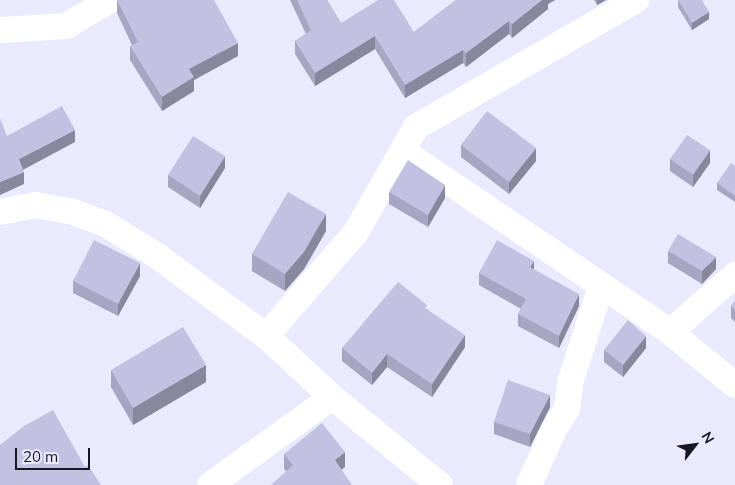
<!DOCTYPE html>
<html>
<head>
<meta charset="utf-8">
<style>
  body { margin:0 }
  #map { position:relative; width:735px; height:485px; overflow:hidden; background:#e9eafe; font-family:Mulish,sans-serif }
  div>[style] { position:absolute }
  .street>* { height:26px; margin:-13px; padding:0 13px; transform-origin:13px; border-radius:13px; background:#fff }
  .wall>* { inset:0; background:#a6a6c2 }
  .shaded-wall>* { inset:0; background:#87879e }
  .building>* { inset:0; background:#c1c1e1 }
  span { translate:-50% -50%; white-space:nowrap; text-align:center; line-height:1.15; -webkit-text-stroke:5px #e9eafe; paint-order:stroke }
  .north { position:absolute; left:670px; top:420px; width:50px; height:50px; -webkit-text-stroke:4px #e9eafe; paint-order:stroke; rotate:60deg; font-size:14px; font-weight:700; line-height:20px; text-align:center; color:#171622 }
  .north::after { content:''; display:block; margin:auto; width:18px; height:22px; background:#171622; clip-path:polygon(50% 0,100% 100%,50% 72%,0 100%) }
  .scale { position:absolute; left:15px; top:448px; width:75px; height:22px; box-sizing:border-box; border:2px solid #171622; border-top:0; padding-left:6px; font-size:15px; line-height:18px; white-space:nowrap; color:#171622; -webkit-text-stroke:4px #e9eafe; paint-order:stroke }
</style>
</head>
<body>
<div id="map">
  <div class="street">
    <div style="left:0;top:30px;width:66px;rotate:-3.5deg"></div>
    <div style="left:66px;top:26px;width:51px;rotate:-30.6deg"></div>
    <div style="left:403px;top:151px;width:323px;rotate:34.1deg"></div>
    <div style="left:0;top:212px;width:36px;rotate:-11deg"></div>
    <div style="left:35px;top:205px;width:39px;rotate:10deg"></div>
    <div style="left:73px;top:212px;width:33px;rotate:20deg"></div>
    <div style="left:104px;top:223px;width:61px;rotate:31.6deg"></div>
    <div style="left:156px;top:255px;width:137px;rotate:36.4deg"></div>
    <div style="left:266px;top:336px;width:90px;rotate:42.7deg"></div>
    <div style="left:332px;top:397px;width:139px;rotate:39.2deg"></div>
    <div style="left:735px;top:275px;width:86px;rotate:138.8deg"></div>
    <div style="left:670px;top:332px;width:84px;rotate:39.2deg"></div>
    <div style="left:266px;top:336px;width:138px;rotate:-49.1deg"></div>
    <div style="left:356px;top:232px;width:121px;rotate:-60.3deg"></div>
    <div style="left:416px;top:127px;width:254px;rotate:-30deg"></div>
    <div style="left:210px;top:485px;width:150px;rotate:-35.8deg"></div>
    <div style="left:529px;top:485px;width:59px;rotate:-66deg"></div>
    <div style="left:553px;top:431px;width:26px;rotate:-58deg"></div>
    <div style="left:567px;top:409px;width:26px;rotate:-83deg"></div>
    <div style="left:570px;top:383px;width:102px;rotate:-72.3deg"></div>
  </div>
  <div class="wall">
    <div style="clip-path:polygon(117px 0,238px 56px,194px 80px,194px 91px,162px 111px,130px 60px,130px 46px,132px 45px,117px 13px)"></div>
    <div style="clip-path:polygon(290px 0,327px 0,341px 23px,414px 32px,456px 0,555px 0,548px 4px,548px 9px,512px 38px,509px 34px,466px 67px,463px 63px,405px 98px,375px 49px,315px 86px,295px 54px,295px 41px,306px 34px)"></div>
    <div style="clip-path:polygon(594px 0,606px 0,597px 5px)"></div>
    <div style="clip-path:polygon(678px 0,709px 19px,692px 30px,678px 7px)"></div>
    <div style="clip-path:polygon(461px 145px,536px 161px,509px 194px,461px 157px)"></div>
    <div style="clip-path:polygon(670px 159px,710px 163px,693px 187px,670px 171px)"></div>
    <div style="clip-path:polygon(735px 166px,735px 202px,717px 190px,717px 183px)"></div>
    <div style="clip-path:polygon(225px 168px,200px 208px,168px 187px,168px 175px)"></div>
    <div style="clip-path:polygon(389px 192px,445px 198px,428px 227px,389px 204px)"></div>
    <div style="clip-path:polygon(326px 231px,304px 269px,285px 291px,252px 271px,252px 254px)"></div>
    <div style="clip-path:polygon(668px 251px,716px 269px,702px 284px,668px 263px)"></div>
    <div style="clip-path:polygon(534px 270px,579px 306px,559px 348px,518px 326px,518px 314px,521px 309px,479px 285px,479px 273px)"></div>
    <div style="clip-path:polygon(140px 276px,118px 316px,73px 293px,73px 281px)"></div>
    <div style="clip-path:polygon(735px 301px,735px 322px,731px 318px,731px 306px)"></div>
    <div style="clip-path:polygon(427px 309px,465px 347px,432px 397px,387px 367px,372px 385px,342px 361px,342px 348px)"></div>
    <div style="clip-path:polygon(646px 348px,623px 377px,604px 362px,604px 350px)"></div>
    <div style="clip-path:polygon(111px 370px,206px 382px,133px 425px,111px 387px)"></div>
    <div style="clip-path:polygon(550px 407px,530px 447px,494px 434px,494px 422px)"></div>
    <div style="clip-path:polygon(284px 454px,345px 467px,342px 469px,286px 471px,284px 469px)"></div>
  </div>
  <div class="shaded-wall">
    <div style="clip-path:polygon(542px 0,555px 0,548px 4px,548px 9px,512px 38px,512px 24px)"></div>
    <div style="clip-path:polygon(597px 0,606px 0,597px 5px)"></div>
    <div style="clip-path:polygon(709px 12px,709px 19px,692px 30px,692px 23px)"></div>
    <div style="clip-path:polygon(509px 21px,509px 34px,466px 67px,466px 53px)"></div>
    <div style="clip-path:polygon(375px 36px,375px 49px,315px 86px,315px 73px)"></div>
    <div style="clip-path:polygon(238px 43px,238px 56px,194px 80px,194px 91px,162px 111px,162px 97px,189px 69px)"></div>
    <div style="clip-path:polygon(463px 50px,463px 63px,405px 98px,405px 85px)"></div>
    <div style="clip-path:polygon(75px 130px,75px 142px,19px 172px,19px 159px)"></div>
    <div style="clip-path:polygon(536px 148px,536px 161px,509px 194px,509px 182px)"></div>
    <div style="clip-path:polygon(710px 150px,710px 163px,693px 187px,693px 175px)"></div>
    <div style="clip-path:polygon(225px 156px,225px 168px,200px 208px,200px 196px)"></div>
    <div style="clip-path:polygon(24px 172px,24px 184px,0 195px,0 182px)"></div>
    <div style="clip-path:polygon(445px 185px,445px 198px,428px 227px,428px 215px)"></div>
    <div style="clip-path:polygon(326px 214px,326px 231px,304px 269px,285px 291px,285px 274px)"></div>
    <div style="clip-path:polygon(716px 257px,716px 269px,702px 284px,702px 271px)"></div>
    <div style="clip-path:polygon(534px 261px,534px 273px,530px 267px)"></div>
    <div style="clip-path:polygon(140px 263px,140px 276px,118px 316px,118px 304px)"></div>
    <div style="clip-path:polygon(579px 294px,579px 306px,559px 348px,559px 336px)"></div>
    <div style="clip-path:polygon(465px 335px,465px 347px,432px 397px,432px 384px)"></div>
    <div style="clip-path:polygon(646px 336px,646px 348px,623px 377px,623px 365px)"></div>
    <div style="clip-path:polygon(387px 354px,387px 367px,372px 385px,372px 373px)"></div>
    <div style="clip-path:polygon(206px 365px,206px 382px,133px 425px,133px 408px)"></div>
    <div style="clip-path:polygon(550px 395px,550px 407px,530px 447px,530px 434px)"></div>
    <div style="clip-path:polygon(345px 452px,345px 467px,335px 475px,335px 460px)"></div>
  </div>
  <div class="building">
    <div style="clip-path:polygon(117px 0,214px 0,238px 43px,189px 69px,194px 77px,162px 97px,130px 46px,138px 42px)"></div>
    <div style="clip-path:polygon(297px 0,327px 0,341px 23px,378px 0,394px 0,414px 32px,456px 0,542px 0,512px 24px,509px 21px,466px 53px,463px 50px,405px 85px,375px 36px,315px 73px,295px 41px,311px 30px)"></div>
    <div style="clip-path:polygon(678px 0,702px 0,709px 12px,692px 23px)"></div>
    <div style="clip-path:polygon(62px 106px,75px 130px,19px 159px,24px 172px,0 182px,0 118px,7px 136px)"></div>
    <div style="clip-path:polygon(487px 111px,536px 148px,509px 182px,461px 145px)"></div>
    <div style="clip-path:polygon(687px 135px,710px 150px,693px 175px,670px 159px)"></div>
    <div style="clip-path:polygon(193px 136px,225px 156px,200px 196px,168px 175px)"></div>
    <div style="clip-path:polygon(408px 160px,445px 185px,428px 215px,389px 192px)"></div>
    <div style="clip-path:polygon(731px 163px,735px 166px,735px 196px,717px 183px)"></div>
    <div style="clip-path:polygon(288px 192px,326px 214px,304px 252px,285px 274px,252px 254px)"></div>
    <div style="clip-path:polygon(678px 234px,716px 257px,702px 271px,668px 251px)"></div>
    <div style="clip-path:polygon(94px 240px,140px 263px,118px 304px,73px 281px)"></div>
    <div style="clip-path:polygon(497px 240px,534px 261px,530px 267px,579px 294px,559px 336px,518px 314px,526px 299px,479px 273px)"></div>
    <div style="clip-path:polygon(398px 282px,427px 305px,425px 308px,465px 335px,432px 384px,387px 354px,372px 373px,342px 348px)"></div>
    <div style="clip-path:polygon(735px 301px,735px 310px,731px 306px)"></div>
    <div style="clip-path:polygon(628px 320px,646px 336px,623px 365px,604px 350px)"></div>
    <div style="clip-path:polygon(183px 327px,206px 365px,133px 408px,111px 370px)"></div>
    <div style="clip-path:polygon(508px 380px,550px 395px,530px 434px,494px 422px)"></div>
    <div style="clip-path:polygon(53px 410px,85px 467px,88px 465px,101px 485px,0 485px,0 445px,24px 426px)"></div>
    <div style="clip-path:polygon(322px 423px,345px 452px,335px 460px,352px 485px,271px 485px,293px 465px,284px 454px)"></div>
  </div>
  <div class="north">N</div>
  <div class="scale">20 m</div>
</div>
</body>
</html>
